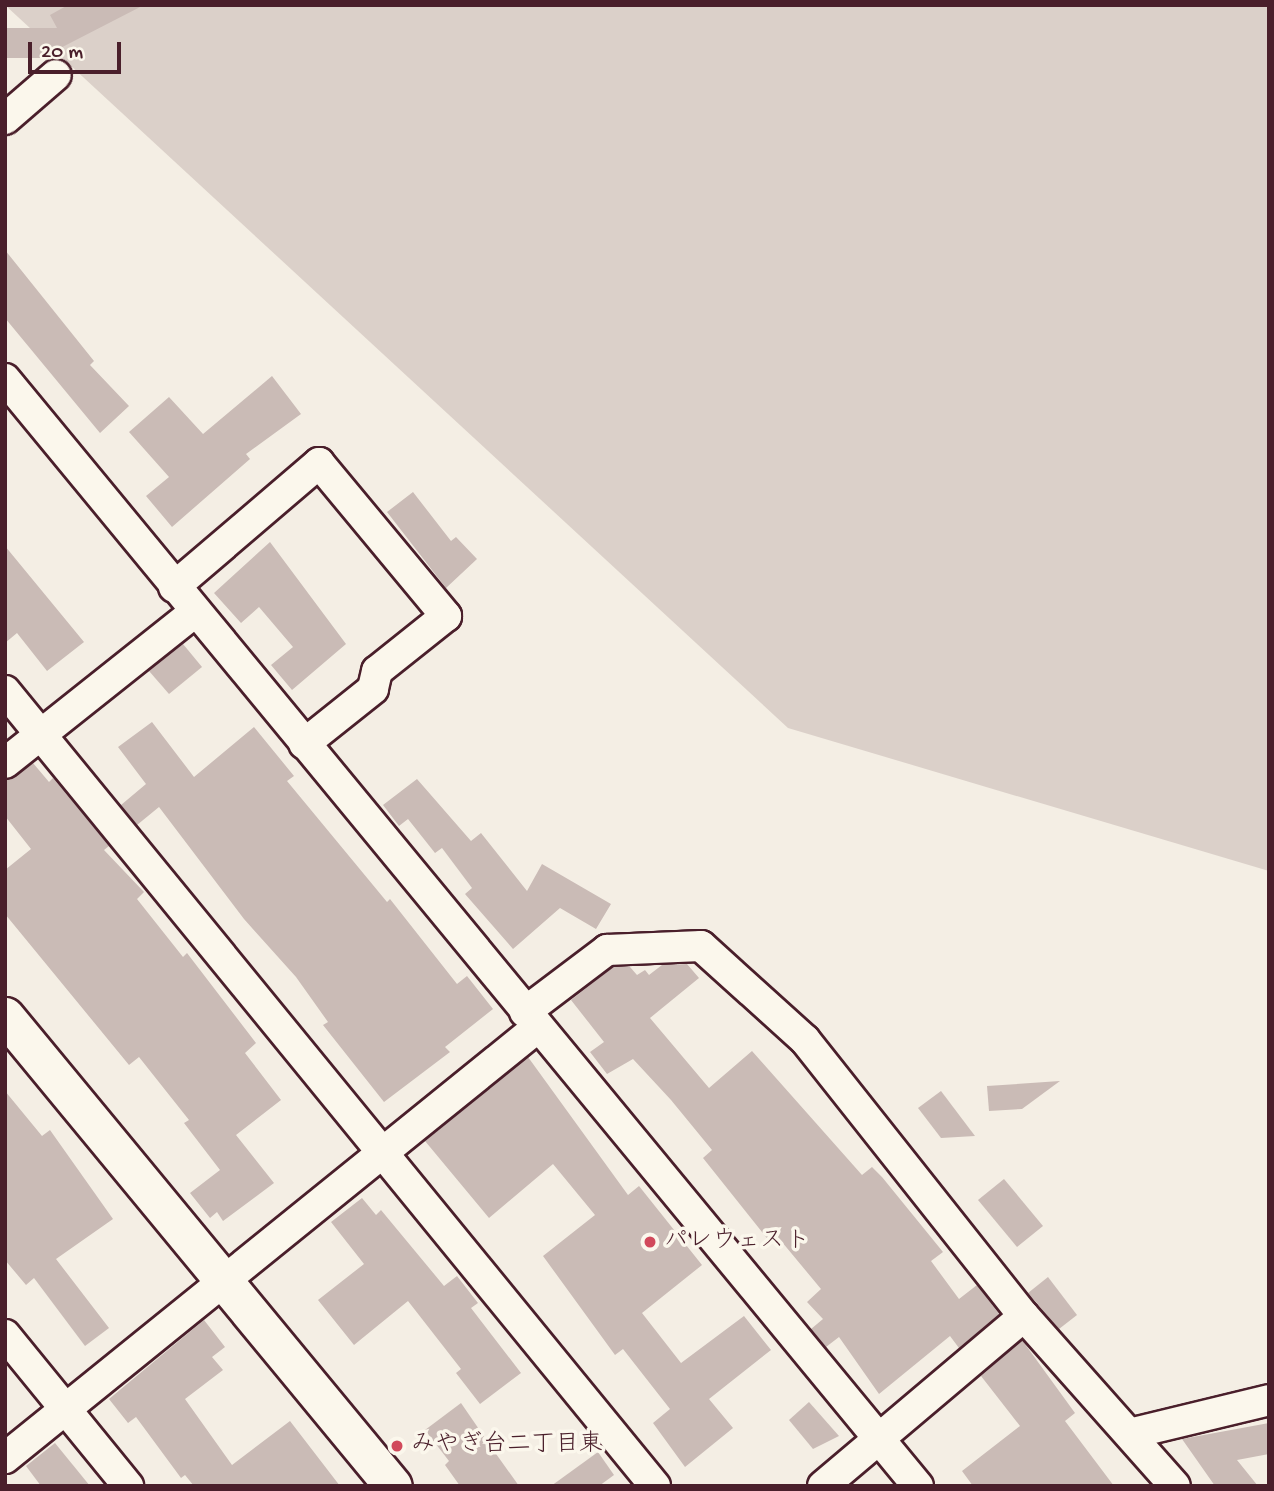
<!DOCTYPE html>
<html>
<head>
<meta charset="utf-8">
<style>
  body { margin:0 }
  #map { position:relative; width:1274px; height:1491px; overflow:hidden; background:#f4eee4; font-family:"Gochi Hand","Klee One",sans-serif }
  div>[style] { position:absolute }
  .green>* { inset:0; background:#dbd0c9 }
  .building>* { inset:0; background:#cabbb6 }
  .roads { filter:drop-shadow(2px 0 #4a1f2b) drop-shadow(-2px 0 #4a1f2b) drop-shadow(0 2px #4a1f2b) drop-shadow(0 -2px #4a1f2b) }
  .minor>* { height:30px; margin:-15px; padding:0 15px; transform-origin:15px; border-radius:15px; background:#fbf7ec }
  .tertiary>* { height:37px; margin:-18.5px; padding:0 18.5px; transform-origin:18.5px; border-radius:18.5px; background:#fbf7ec }
  .dots>* { width:19px; height:19px; translate:-50% -50%; box-sizing:border-box; border:4px solid #fbf7ec; border-radius:50% }
  span { translate:-50% -50%; white-space:nowrap; text-align:center; line-height:1.15; -webkit-text-stroke:7px #fbf7ec; paint-order:stroke }
  .poi-label { font-size:24px; color:#4a1f2b }
  .left { translate:0 -50%; text-align:left }
  .frame { position:absolute; inset:0; border:7px solid #4a1f2b; pointer-events:none }
  .scale { position:absolute; left:28px; top:42px; width:93px; height:32px; box-sizing:border-box; border:4px solid #4a1f2b; border-top:0; padding-left:9px; font-size:21px; line-height:24px; white-space:nowrap; color:#4a1f2b; -webkit-text-stroke:5px #fbf7ec; paint-order:stroke }
</style>
</head>
<body>
<div id="map">
  <div class="green">
    <div style="clip-path:polygon(5px 5px,1269px 5px,1269px 871px,788px 728px)"></div>
  </div>
  <div class="building">
    <div style="clip-path:polygon(68px 5px,144px 5px,41px 58px,5px 58px,5px 28px,57px 28px,50px 15px)"></div>
    <div style="clip-path:polygon(5px 250px,94px 361px,90px 365px,129px 406px,100px 433px,5px 318px)"></div>
    <div style="clip-path:polygon(272px 376px,301px 414px,246px 454px,250px 459px,172px 527px,146px 496px,169px 477px,129px 432px,169px 397px,203px 434px)"></div>
    <div style="clip-path:polygon(413px 492px,451px 541px,456px 537px,477px 559px,446px 588px,387px 512px)"></div>
    <div style="clip-path:polygon(270px 542px,346px 644px,292px 690px,271px 665px,293px 647px,259px 607px,241px 623px,214px 593px)"></div>
    <div style="clip-path:polygon(5px 546px,84px 642px,47px 671px,17px 633px,5px 643px)"></div>
    <div style="clip-path:polygon(183px 644px,202px 667px,169px 694px,149px 671px)"></div>
    <div style="clip-path:polygon(152px 722px,194px 777px,254px 727px,294px 776px,287px 781px,387px 902px,390px 899px,457px 984px,467px 976px,493px 1009px,445px 1047px,450px 1052px,384px 1102px,323px 1025px,328px 1022px,296px 977px,244px 919px,159px 807px,137px 825px,121px 805px,146px 784px,118px 747px)"></div>
    <div style="clip-path:polygon(33px 763px,49px 782px,53px 778px,109px 846px,104px 850px,144px 892px,137px 899px,183px 957px,187px 953px,256px 1043px,245px 1053px,281px 1100px,236px 1135px,274px 1183px,223px 1221px,217px 1212px,210px 1218px,190px 1193px,220px 1170px,184px 1123px,189px 1120px,139px 1057px,129px 1065px,5px 914px,5px 870px,31px 849px,5px 816px,5px 780px)"></div>
    <div style="clip-path:polygon(417px 779px,471px 841px,481px 833px,527px 891px,542px 864px,611px 904px,596px 929px,560px 908px,513px 949px,465px 894px,472px 888px,442px 848px,435px 853px,408px 819px,399px 826px,383px 805px)"></div>
    <div style="clip-path:polygon(687px 964px,699px 978px,650px 1018px,709px 1088px,752px 1051px,862px 1175px,872px 1167px,882px 1177px,943px 1252px,931px 1261px,959px 1299px,977px 1285px,999px 1314px,959px 1348px,950px 1336px,879px 1394px,839px 1337px,826px 1347px,811px 1329px,823px 1319px,807px 1302px,821px 1289px,777px 1236px,770px 1242px,703px 1158px,712px 1150px,671px 1100px,633px 1059px,607px 1074px,590px 1052px,604px 1042px,571px 1000px,613px 967px,630px 967px,637px 975px,645px 970px,649px 975px,662px 965px)"></div>
    <div style="clip-path:polygon(528px 1057px,628px 1195px,639px 1186px,702px 1265px,642px 1313px,681px 1363px,744px 1316px,771px 1350px,709px 1399px,733px 1428px,685px 1467px,653px 1423px,670px 1409px,623px 1349px,615px 1355px,543px 1256px,595px 1215px,553px 1164px,489px 1218px,425px 1141px)"></div>
    <div style="clip-path:polygon(1060px 1081px,1022px 1109px,989px 1111px,987px 1086px)"></div>
    <div style="clip-path:polygon(5px 1091px,42px 1136px,50px 1130px,113px 1219px,56px 1259px,109px 1328px,85px 1346px,34px 1278px,26px 1285px,5px 1260px)"></div>
    <div style="clip-path:polygon(941px 1091px,975px 1136px,941px 1138px,918px 1108px)"></div>
    <div style="clip-path:polygon(1004px 1179px,1043px 1226px,1017px 1247px,978px 1200px)"></div>
    <div style="clip-path:polygon(362px 1198px,376px 1215px,381px 1210px,444px 1286px,457px 1276px,478px 1303px,471px 1308px,521px 1373px,480px 1404px,456px 1373px,461px 1369px,408px 1301px,354px 1345px,318px 1300px,364px 1264px,331px 1222px)"></div>
    <div style="clip-path:polygon(1048px 1277px,1077px 1315px,1059px 1329px,1028px 1293px)"></div>
    <div style="clip-path:polygon(204px 1320px,225px 1347px,212px 1357px,223px 1370px,185px 1399px,232px 1465px,290px 1421px,340px 1486px,194px 1486px,185px 1475px,181px 1478px,136px 1417px,128px 1423px,109px 1399px)"></div>
    <div style="clip-path:polygon(1022px 1340px,1075px 1413px,1065px 1421px,1114px 1486px,973px 1486px,962px 1471px,1020px 1426px,981px 1376px)"></div>
    <div style="clip-path:polygon(809px 1402px,839px 1436px,813px 1449px,789px 1420px)"></div>
    <div style="clip-path:polygon(461px 1403px,494px 1451px,519px 1486px,460px 1486px,445px 1465px,449px 1461px,425px 1430px)"></div>
    <div style="clip-path:polygon(1269px 1423px,1269px 1454px,1237px 1460px,1258px 1486px,1215px 1486px,1182px 1439px)"></div>
    <div style="clip-path:polygon(55px 1443px,90px 1486px,41px 1486px,26px 1466px)"></div>
    <div style="clip-path:polygon(598px 1452px,614px 1475px,599px 1486px,551px 1486px)"></div>
  </div>
  <div class="roads">
    <div class="minor">
      <div style="left:5px;top:119px;width:67px;rotate:-40.8deg"></div>
      <div style="left:5px;top:379px;width:1435px;rotate:50.49deg"></div>
      <div style="left:174px;top:587px;width:191px;rotate:-40.5deg"></div>
      <div style="left:319px;top:463px;width:199px;rotate:50.3deg"></div>
      <div style="left:446px;top:616px;width:88px;rotate:141.4deg"></div>
      <div style="left:377px;top:671px;width:18px;rotate:103deg"></div>
      <div style="left:373px;top:689px;width:88px;rotate:141.4deg"></div>
      <div style="left:5px;top:691px;width:1027px;rotate:50.73deg"></div>
      <div style="left:5px;top:763px;width:243px;rotate:-38.5deg"></div>
      <div style="left:525px;top:1012px;width:103px;rotate:-37.1deg"></div>
      <div style="left:607px;top:950px;width:94px;rotate:-2.4deg"></div>
      <div style="left:701px;top:946px;width:140px;rotate:42.1deg"></div>
      <div style="left:805px;top:1040px;width:352px;rotate:51.6deg"></div>
      <div style="left:5px;top:1335px;width:195px;rotate:50.8deg"></div>
      <div style="left:1133px;top:1433px;width:140px;rotate:-13.6deg"></div>
      <div style="left:5px;top:1458px;width:685px;rotate:-38.96deg"></div>
      <div style="left:823px;top:1486px;width:263px;rotate:-40.2deg"></div>
      <div style="left:1024px;top:1316px;width:227px;rotate:48.4deg"></div>
    </div>
    <div class="tertiary">
      <div style="left:5px;top:1016px;width:609px;rotate:50.46deg"></div>
    </div>
  </div>
  <div class="dots">
    <div style="left:650px;top:1242px;background:#d1495b"></div>
    <div style="left:397px;top:1446px;background:#d1495b"></div>
  </div>
  <div class="poi-label">
    <span class="left" style="left:664px;top:1242px">パレウェスト</span>
    <span class="left" style="left:411px;top:1446px">みやぎ台二丁目東</span>
  </div>
  <div class="frame"></div>
  <div class="scale">20 m</div>
</div>
</body>
</html>
